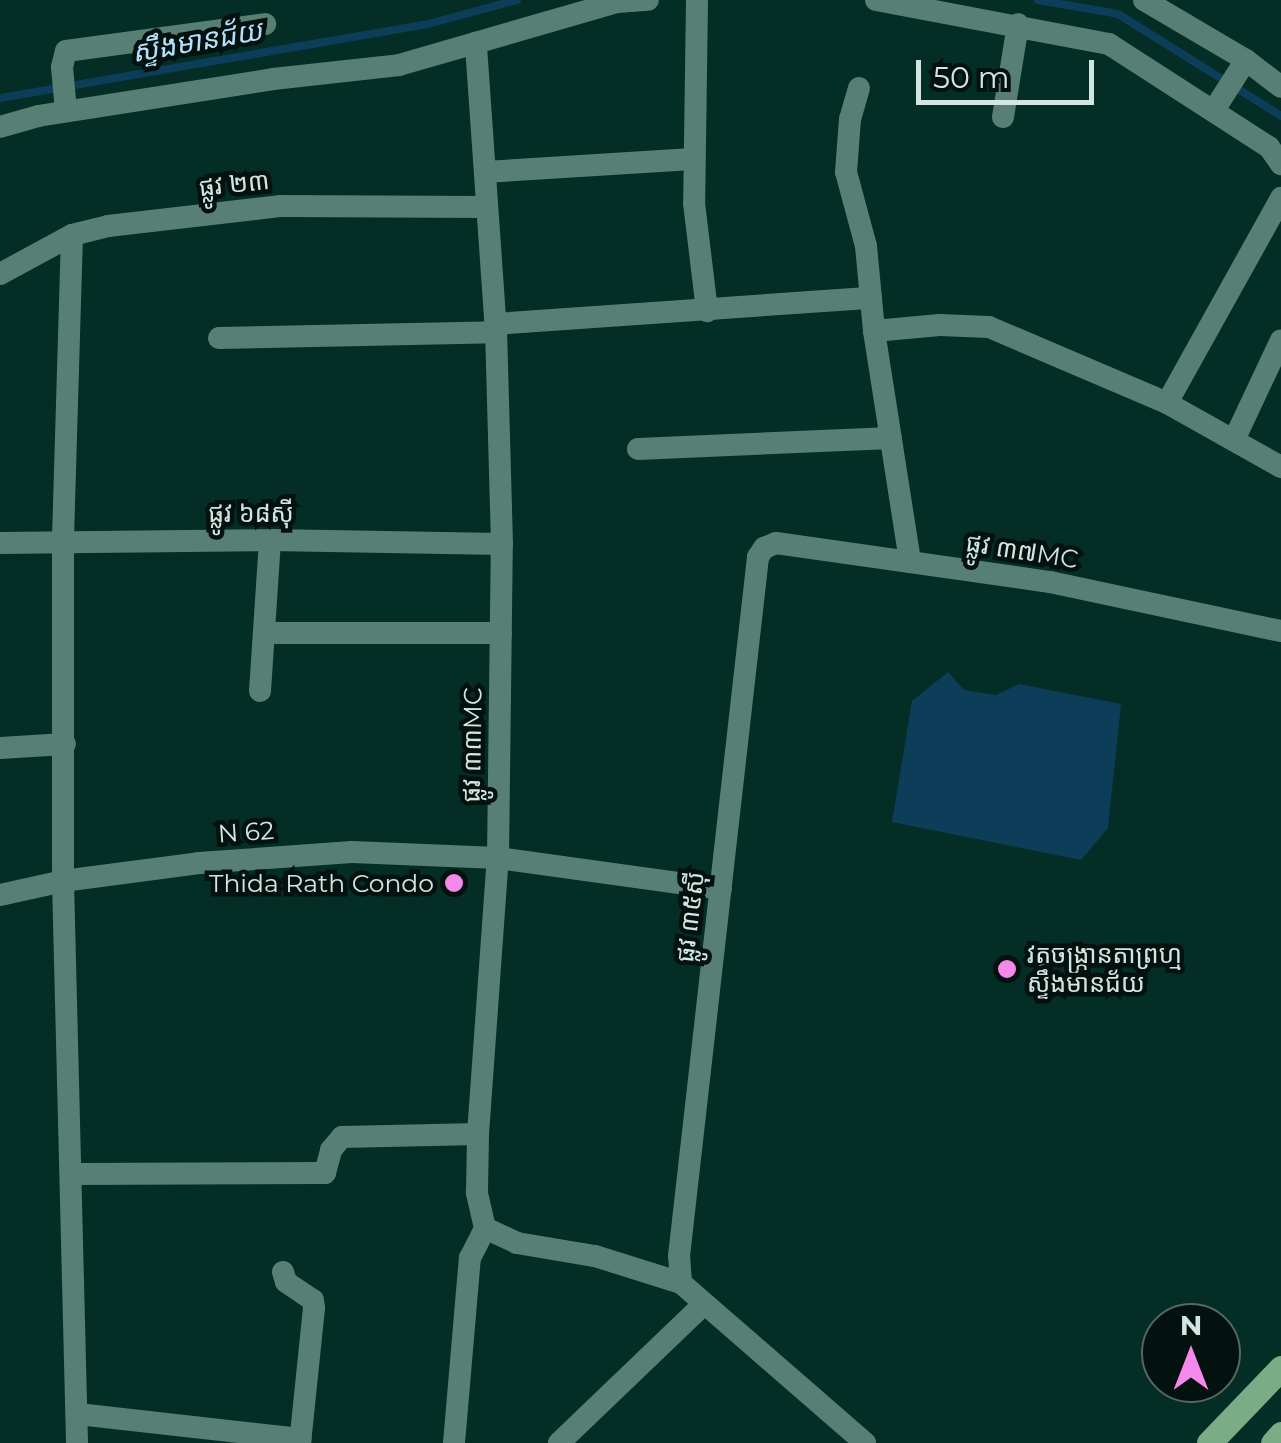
<!DOCTYPE html>
<html>
<head>
<meta charset="utf-8">
<style>
  body { margin:0 }
  #map { position:relative; width:1281px; height:1443px; overflow:hidden; background:#032d25; font-family:Montserrat,"Noto Sans Khmer",sans-serif }
  div>[style] { position:absolute }
  .water>* { inset:0; background:#0d3e59 }
  .stream>* { height:8px; margin:-4px; padding:0 4px; transform-origin:4px; border-radius:4px; background:#0d3e59 }
  .minor>* { height:22px; margin:-11px; padding:0 11px; transform-origin:11px; border-radius:11px; background:#577f74 }
  .primary>* { height:25px; margin:-12.5px; padding:0 12.5px; transform-origin:12.5px; border-radius:12.5px; background:#7aad86 }
  .dots>* { width:28px; height:28px; translate:-50% -50%; box-sizing:border-box; border:5px solid #03120e; border-radius:50% }
  span { translate:-50% -50%; white-space:nowrap; text-align:center; line-height:1.15; -webkit-text-stroke:9px #03120e; paint-order:stroke }
  .street-label { font-size:25px; color:#d1e6e0 }
  .poi-label { font-size:25px; color:#d1e6e0 }
  .right { translate:-100% -50%; text-align:right }
  .left { translate:0 -50%; text-align:left }
  .water-label { font-size:28px; color:#b5dffb; font-style:italic }
  .north { position:absolute; left:1141px; top:1303px; width:100px; height:100px; box-sizing:border-box; background:#03120e; border:2px solid #556762; border-radius:50%; rotate:0deg; font-size:28px; font-weight:700; line-height:40px; text-align:center; color:#d1e6e0 }
  .north::after { content:''; display:block; margin:auto; width:35px; height:45px; background:#f788eb; clip-path:polygon(50% 0,100% 100%,50% 72%,0 100%) }
  .scale { position:absolute; left:916px; top:60px; width:178px; height:45px; box-sizing:border-box; border:5px solid #d1e6e0; border-top:0; padding-left:12px; font-size:30px; line-height:35px; white-space:nowrap; color:#d1e6e0; -webkit-text-stroke:8px #03120e; paint-order:stroke }
</style>
</head>
<body>
<div id="map">
  <div class="water">
    <div style="clip-path:polygon(948px 672px,964px 690px,996px 695px,1019px 684px,1121px 704px,1108px 828px,1081px 860px,892px 822px,912px 701px)"></div>
  </div>
  <div class="stream">
    <div style="left:1038px;top:0;width:81px;rotate:9.9deg"></div>
    <div style="left:1118px;top:14px;width:192px;rotate:32deg"></div>
    <div style="left:0;top:98px;width:434px;rotate:-9.8deg"></div>
    <div style="left:428px;top:24px;width:92px;rotate:-15.1deg"></div>
  </div>
  <div class="minor">
    <div style="left:697px;top:0;width:203px;rotate:90.8deg"></div>
    <div style="left:694px;top:203px;width:109px;rotate:83.1deg"></div>
    <div style="left:876px;top:0;width:237px;rotate:10.7deg"></div>
    <div style="left:1109px;top:44px;width:190px;rotate:32.8deg"></div>
    <div style="left:1269px;top:147px;width:21px;rotate:55deg"></div>
    <div style="left:1144px;top:0;width:118px;rotate:30.5deg"></div>
    <div style="left:1246px;top:60px;width:44px;rotate:37.6deg"></div>
    <div style="left:859px;top:88px;width:32px;rotate:106deg"></div>
    <div style="left:850px;top:119px;width:53px;rotate:94.3deg"></div>
    <div style="left:846px;top:172px;width:77px;rotate:74.9deg"></div>
    <div style="left:866px;top:246px;width:85px;rotate:84.6deg"></div>
    <div style="left:874px;top:331px;width:234px;rotate:81.1deg"></div>
    <div style="left:1214px;top:110px;width:59px;rotate:-57.4deg"></div>
    <div style="left:66px;top:111px;width:44px;rotate:-95.2deg"></div>
    <div style="left:62px;top:67px;width:16px;rotate:-76deg"></div>
    <div style="left:66px;top:51px;width:201px;rotate:-7.7deg"></div>
    <div style="left:1003px;top:117px;width:94px;rotate:-80.8deg"></div>
    <div style="left:0;top:127px;width:40px;rotate:-16deg"></div>
    <div style="left:38px;top:116px;width:238px;rotate:-8.9deg"></div>
    <div style="left:273px;top:79px;width:127px;rotate:-6.3deg"></div>
    <div style="left:399px;top:65px;width:227px;rotate:-16.1deg"></div>
    <div style="left:617px;top:2px;width:31px;rotate:-4deg"></div>
    <div style="left:485px;top:172px;width:208px;rotate:-3.6deg"></div>
    <div style="left:72px;top:235px;width:307px;rotate:91.7deg"></div>
    <div style="left:63px;top:542px;width:339px;rotate:90deg"></div>
    <div style="left:63px;top:881px;width:562px;rotate:88.57deg"></div>
    <div style="left:0;top:274px;width:82px;rotate:-28.4deg"></div>
    <div style="left:72px;top:235px;width:37px;rotate:-14deg"></div>
    <div style="left:108px;top:226px;width:173px;rotate:-6.6deg"></div>
    <div style="left:280px;top:206px;width:207px;rotate:0.3deg"></div>
    <div style="left:495px;top:324px;width:377px;rotate:-4deg"></div>
    <div style="left:874px;top:331px;width:66px;rotate:-5.2deg"></div>
    <div style="left:940px;top:325px;width:49px;rotate:2.3deg"></div>
    <div style="left:989px;top:327px;width:194px;rotate:23.1deg"></div>
    <div style="left:1167px;top:403px;width:131px;rotate:29.3deg"></div>
    <div style="left:219px;top:338px;width:277px;rotate:-1.2deg"></div>
    <div style="left:1167px;top:403px;width:235px;rotate:-60.9deg"></div>
    <div style="left:1234px;top:440px;width:110px;rotate:-64.8deg"></div>
    <div style="left:638px;top:449px;width:253px;rotate:-2.5deg"></div>
    <div style="left:0;top:543px;width:270px;rotate:-0.6deg"></div>
    <div style="left:270px;top:540px;width:232px;rotate:1deg"></div>
    <div style="left:264px;top:633px;width:237px"></div>
    <div style="left:260px;top:691px;width:151px;rotate:-86.2deg"></div>
    <div style="left:0;top:748px;width:65px;rotate:-3.5deg"></div>
    <div style="left:0;top:895px;width:65px;rotate:-12.5deg"></div>
    <div style="left:63px;top:881px;width:137px;rotate:-7.5deg"></div>
    <div style="left:199px;top:863px;width:153px;rotate:-4.1deg"></div>
    <div style="left:352px;top:852px;width:146px;rotate:2.4deg"></div>
    <div style="left:498px;top:858px;width:225px;rotate:7.9deg"></div>
    <div style="left:71px;top:1174px;width:254px;rotate:-0.2deg"></div>
    <div style="left:325px;top:1173px;width:24px;rotate:-75deg"></div>
    <div style="left:331px;top:1150px;width:17px;rotate:-50deg"></div>
    <div style="left:342px;top:1137px;width:136px;rotate:-1.3deg"></div>
    <div style="left:485px;top:1228px;width:35px;rotate:25deg"></div>
    <div style="left:517px;top:1243px;width:79px;rotate:9.5deg"></div>
    <div style="left:595px;top:1256px;width:90px;rotate:17.4deg"></div>
    <div style="left:681px;top:1283px;width:244px;rotate:41deg"></div>
    <div style="left:283px;top:1272px;width:10px;rotate:73deg"></div>
    <div style="left:286px;top:1282px;width:32px;rotate:34deg"></div>
    <div style="left:313px;top:1300px;width:8px;rotate:83deg"></div>
    <div style="left:314px;top:1308px;width:136px;rotate:95.9deg"></div>
    <div style="left:681px;top:1283px;width:27px;rotate:-94deg"></div>
    <div style="left:679px;top:1256px;width:703px;rotate:-83.55deg"></div>
    <div style="left:758px;top:557px;width:11px;rotate:-56deg"></div>
    <div style="left:764px;top:548px;width:13px;rotate:-23deg"></div>
    <div style="left:776px;top:543px;width:277px;rotate:8.1deg"></div>
    <div style="left:1050px;top:582px;width:236px;rotate:12deg"></div>
    <div style="left:78px;top:1414px;width:224px;rotate:6.4deg"></div>
    <div style="left:454px;top:1443px;width:186px;rotate:-85.1deg"></div>
    <div style="left:470px;top:1258px;width:34px;rotate:-63deg"></div>
    <div style="left:485px;top:1228px;width:37px;rotate:-103deg"></div>
    <div style="left:477px;top:1192px;width:58px;rotate:-89deg"></div>
    <div style="left:478px;top:1134px;width:277px;rotate:-85.9deg"></div>
    <div style="left:498px;top:858px;width:314px;rotate:-89.3deg"></div>
    <div style="left:502px;top:544px;width:212px;rotate:-91.6deg"></div>
    <div style="left:496px;top:332px;width:290px;rotate:-94deg"></div>
    <div style="left:559px;top:1443px;width:199px;rotate:-43.8deg"></div>
  </div>
  <div class="primary">
    <div style="left:1209px;top:1443px;width:104px;rotate:-46.2deg"></div>
    <div style="left:1273px;top:1443px;width:12px;rotate:-48deg"></div>
  </div>
  <div class="dots">
    <div style="left:454px;top:883px;background:#f788eb"></div>
    <div style="left:1007px;top:969px;background:#f788eb"></div>
  </div>
  <div class="street-label">
    <span style="left:234px;top:184px;rotate:-6deg">ផ្លូវ ២៣</span>
    <span style="left:251px;top:513px">ផ្លូវ ៦៨ស៊ី</span>
    <span style="left:1022px;top:551px;rotate:9deg">ផ្លូវ ៣៧MC</span>
    <span style="left:472px;top:745px;rotate:-89deg">ផ្លូវ ៣៣MC</span>
    <span style="left:246px;top:832px;rotate:-4deg">N 62</span>
    <span style="left:690px;top:917px;rotate:-83deg">ផ្លូវ ៣៥ស៊ី</span>
  </div>
  <div class="poi-label">
    <span class="right" style="left:434px;top:883px">Thida Rath Condo</span>
    <span class="left" style="left:1027px;top:969px">វត្តចង្ក្រានតាព្រហ្ម<br>ស្ទឹងមានជ័យ</span>
  </div>
  <div class="water-label">
    <span style="left:197px;top:41px;rotate:-10deg">ស្ទឹងមានជ័យ</span>
  </div>
  <div class="north">N</div>
  <div class="scale">50 m</div>
</div>
</body>
</html>
